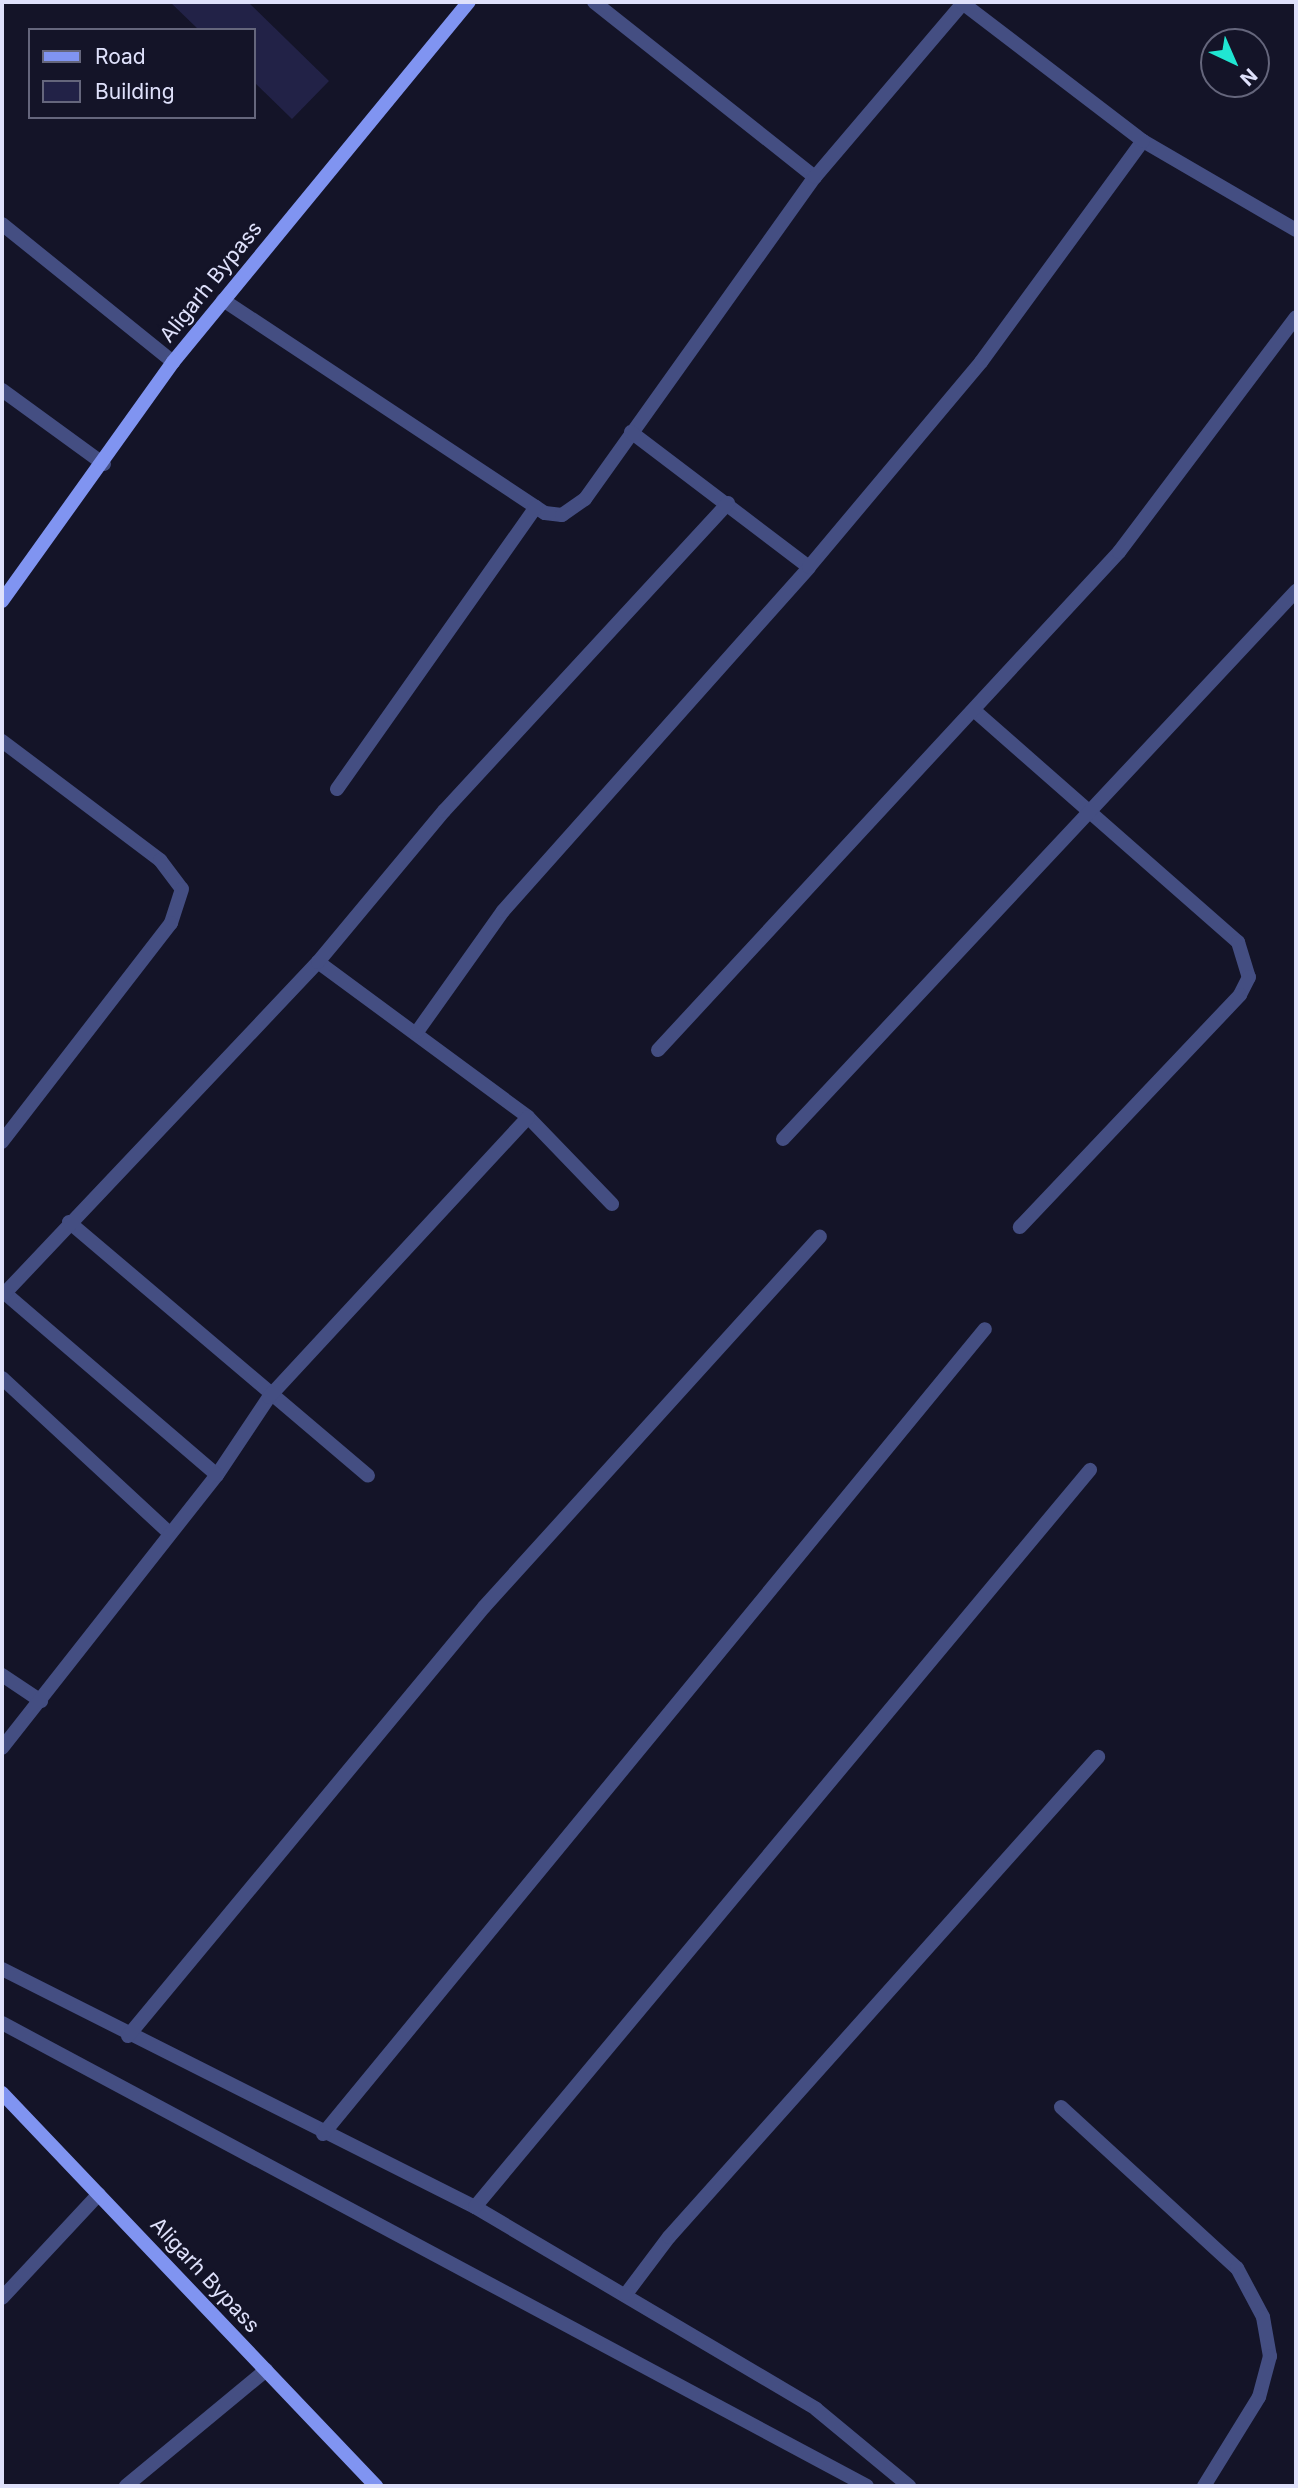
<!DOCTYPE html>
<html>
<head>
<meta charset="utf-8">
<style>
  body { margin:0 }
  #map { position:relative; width:1298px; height:2488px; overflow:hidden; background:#141428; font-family:Inter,sans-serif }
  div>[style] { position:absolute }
  .building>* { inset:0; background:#222247 }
  .minor>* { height:14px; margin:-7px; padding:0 7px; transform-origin:7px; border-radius:7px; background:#444e82 }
  .tertiary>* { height:14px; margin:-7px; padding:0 7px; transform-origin:7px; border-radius:7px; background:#444e82 }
  .secondary>* { height:14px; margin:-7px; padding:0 7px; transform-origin:7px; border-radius:7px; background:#8094f1 }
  span { translate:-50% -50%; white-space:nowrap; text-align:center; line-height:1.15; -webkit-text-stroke:5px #141428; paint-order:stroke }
  .street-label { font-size:21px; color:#dfe1fb }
  .frame { position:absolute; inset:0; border:4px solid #dfe1fb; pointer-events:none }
  .legend { position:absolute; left:28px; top:28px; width:228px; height:91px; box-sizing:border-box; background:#141428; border:2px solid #65667c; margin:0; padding:9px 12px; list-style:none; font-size:21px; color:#dfe1fb }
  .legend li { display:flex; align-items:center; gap:14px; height:35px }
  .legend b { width:35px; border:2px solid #65667c }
  .north { position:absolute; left:1200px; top:28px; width:70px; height:70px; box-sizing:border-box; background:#141428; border:2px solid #65667c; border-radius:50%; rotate:136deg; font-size:19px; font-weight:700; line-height:28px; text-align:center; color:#dfe1fb }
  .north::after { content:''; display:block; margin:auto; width:24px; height:32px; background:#20e6d2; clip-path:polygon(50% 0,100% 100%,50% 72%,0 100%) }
</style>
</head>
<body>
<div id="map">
  <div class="building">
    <div style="clip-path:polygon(170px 2px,248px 2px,329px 81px,292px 119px,254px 82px,254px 30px,199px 30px)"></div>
  </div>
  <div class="minor">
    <div style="left:594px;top:2px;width:282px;rotate:38.4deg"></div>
    <div style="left:1143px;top:141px;width:177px;rotate:30.2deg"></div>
    <div style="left:2px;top:224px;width:220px;rotate:38.9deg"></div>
    <div style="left:223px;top:300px;width:386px;rotate:33.5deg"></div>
    <div style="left:545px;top:513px;width:17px;rotate:7deg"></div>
    <div style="left:562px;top:515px;width:28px;rotate:-35deg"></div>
    <div style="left:585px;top:499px;width:396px;rotate:-54.5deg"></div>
    <div style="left:815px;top:177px;width:228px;rotate:-49.6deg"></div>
    <div style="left:2px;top:390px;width:126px;rotate:36deg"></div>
    <div style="left:631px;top:432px;width:223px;rotate:37.2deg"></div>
    <div style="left:976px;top:712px;width:349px;rotate:41.3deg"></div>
    <div style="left:1238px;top:942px;width:37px;rotate:73deg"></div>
    <div style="left:1249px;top:977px;width:20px;rotate:117deg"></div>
    <div style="left:1240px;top:995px;width:320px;rotate:133.5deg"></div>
    <div style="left:2px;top:741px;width:198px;rotate:37deg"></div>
    <div style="left:160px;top:860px;width:36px;rotate:53deg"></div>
    <div style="left:182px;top:889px;width:36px;rotate:108deg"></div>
    <div style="left:171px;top:923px;width:277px;rotate:127.7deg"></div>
    <div style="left:337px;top:789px;width:345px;rotate:-54.8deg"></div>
    <div style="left:318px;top:962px;width:261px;rotate:36.4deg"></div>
    <div style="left:528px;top:1117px;width:121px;rotate:46deg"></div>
    <div style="left:417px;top:1032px;width:148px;rotate:-54.6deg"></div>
    <div style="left:503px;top:911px;width:460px;rotate:-48.3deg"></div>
    <div style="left:809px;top:567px;width:268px;rotate:-50deg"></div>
    <div style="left:981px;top:362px;width:274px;rotate:-53.8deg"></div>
    <div style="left:1143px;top:141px;width:229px;rotate:-142.6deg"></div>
    <div style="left:658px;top:1050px;width:679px;rotate:-47.21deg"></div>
    <div style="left:1119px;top:552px;width:294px;rotate:-53deg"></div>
    <div style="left:783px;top:1139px;width:751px;rotate:-46.89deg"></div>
    <div style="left:69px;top:1222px;width:392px;rotate:40.3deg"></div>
    <div style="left:2px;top:1378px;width:225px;rotate:42.8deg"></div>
    <div style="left:217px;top:1475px;width:94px;rotate:-56.3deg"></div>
    <div style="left:269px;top:1397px;width:381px;rotate:-47.2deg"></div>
    <div style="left:2px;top:1675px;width:47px;rotate:33.7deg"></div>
    <div style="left:2px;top:1748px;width:347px;rotate:-51.8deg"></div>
    <div style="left:217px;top:1475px;width:279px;rotate:-139.4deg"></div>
    <div style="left:5px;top:1293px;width:456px;rotate:-46.6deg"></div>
    <div style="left:318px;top:962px;width:197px;rotate:-50.2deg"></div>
    <div style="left:444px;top:811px;width:419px;rotate:-47.3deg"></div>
    <div style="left:2px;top:1969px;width:530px;rotate:26.71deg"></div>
    <div style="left:475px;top:2207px;width:396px;rotate:30.6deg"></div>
    <div style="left:816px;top:2409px;width:121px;rotate:39.6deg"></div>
    <div style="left:128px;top:2036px;width:557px;rotate:-50.31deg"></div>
    <div style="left:484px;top:1607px;width:500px;rotate:-47.8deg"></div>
    <div style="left:1061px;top:2107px;width:239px;rotate:42.5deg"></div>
    <div style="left:1237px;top:2268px;width:55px;rotate:62deg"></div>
    <div style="left:1263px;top:2317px;width:40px;rotate:80deg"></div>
    <div style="left:1270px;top:2356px;width:42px;rotate:105deg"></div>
    <div style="left:1259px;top:2397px;width:105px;rotate:121.7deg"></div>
    <div style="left:323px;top:2134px;width:1042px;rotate:-50.57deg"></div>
    <div style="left:475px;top:2207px;width:960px;rotate:-50.16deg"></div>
    <div style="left:626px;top:2294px;width:71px;rotate:-53deg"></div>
    <div style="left:669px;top:2237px;width:644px;rotate:-48.21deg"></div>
    <div style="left:2px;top:2298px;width:142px;rotate:-47deg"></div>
    <div style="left:126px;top:2486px;width:182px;rotate:-39.6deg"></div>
  </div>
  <div class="tertiary">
    <div style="left:2px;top:2023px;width:981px;rotate:28.16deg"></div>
  </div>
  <div class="secondary">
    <div style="left:2px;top:601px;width:294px;rotate:-54.4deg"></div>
    <div style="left:173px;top:362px;width:466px;rotate:-50.6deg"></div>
    <div style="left:2px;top:2093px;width:543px;rotate:46.42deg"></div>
  </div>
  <div class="street-label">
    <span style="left:211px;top:282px;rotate:-51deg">Aligarh Bypass</span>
    <span style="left:205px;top:2275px;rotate:47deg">Aligarh Bypass</span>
  </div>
  <div class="frame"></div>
  <ul class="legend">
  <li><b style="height:9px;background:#8094f1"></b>Road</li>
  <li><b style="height:19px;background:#222247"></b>Building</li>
  </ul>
  <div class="north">N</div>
</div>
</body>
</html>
